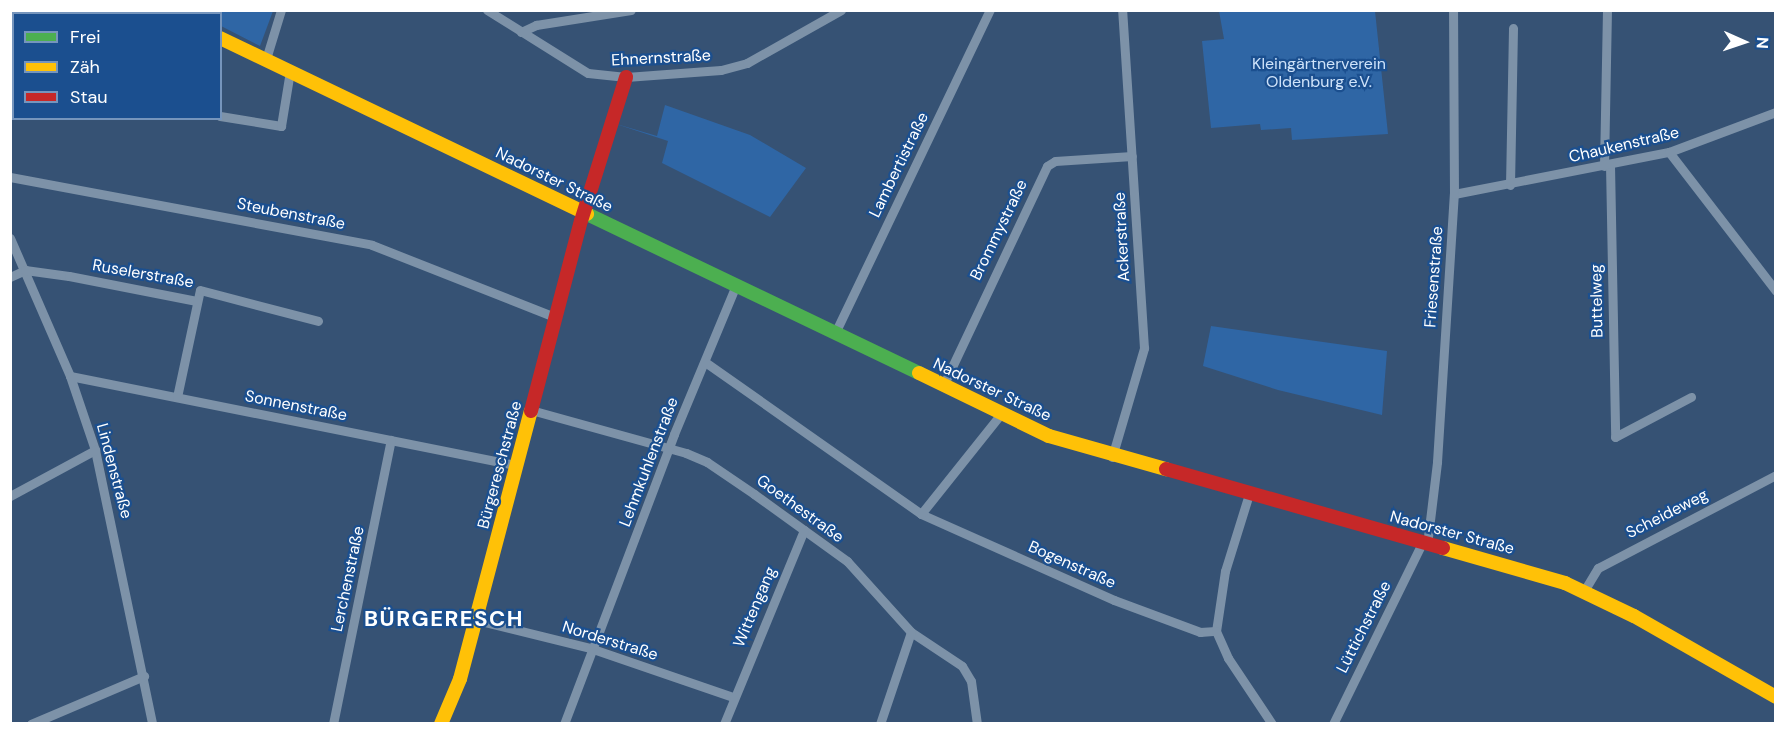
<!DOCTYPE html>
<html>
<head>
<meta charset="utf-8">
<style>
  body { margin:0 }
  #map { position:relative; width:1786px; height:734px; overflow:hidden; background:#365274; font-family:"DM Sans",sans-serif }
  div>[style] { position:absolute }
  .green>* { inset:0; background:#2f66a5 }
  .street>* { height:9px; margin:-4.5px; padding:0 4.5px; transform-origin:4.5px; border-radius:4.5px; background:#7d92a8 }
  .fast>* { height:14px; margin:-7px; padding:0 7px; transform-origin:7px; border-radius:7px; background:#4caf50 }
  .slow>* { height:14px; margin:-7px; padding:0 7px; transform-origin:7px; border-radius:7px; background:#ffc107 }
  .jam>* { height:14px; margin:-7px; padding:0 7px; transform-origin:7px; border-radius:7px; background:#c62828 }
  span { translate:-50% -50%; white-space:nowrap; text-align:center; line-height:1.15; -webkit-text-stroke:4.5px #1b4f8f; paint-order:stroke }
  .street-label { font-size:16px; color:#fff }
  .park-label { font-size:16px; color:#cfe3fa }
  .district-label { font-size:22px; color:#fff; font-weight:700; letter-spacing:1.5px }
  .frame { position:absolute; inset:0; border:12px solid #fff; pointer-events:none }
  .legend { position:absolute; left:12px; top:12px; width:210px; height:108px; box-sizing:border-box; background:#1b4f8f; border:2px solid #7695bc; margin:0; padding:8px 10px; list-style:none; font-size:18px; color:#fff }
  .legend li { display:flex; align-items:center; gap:12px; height:30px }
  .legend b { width:30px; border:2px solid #7695bc }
  .north { position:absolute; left:1714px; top:12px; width:60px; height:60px; -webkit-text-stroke:4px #1b4f8f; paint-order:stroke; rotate:93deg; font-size:16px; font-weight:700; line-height:24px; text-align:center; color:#fff }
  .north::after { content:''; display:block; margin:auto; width:21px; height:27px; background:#fff; clip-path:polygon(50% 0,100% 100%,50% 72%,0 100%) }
</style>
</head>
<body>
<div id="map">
  <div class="green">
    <div style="clip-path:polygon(189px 11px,273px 11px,260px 46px,221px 26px,220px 14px)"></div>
    <div style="clip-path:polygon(1219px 11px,1375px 11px,1388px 134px,1292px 140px,1291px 128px,1261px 130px,1260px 124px,1211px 128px,1202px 41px,1224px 39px)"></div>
    <div style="clip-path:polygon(665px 105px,750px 135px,806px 168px,770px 217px,662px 163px,668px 141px,613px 123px,657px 136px)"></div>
    <div style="clip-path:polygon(1211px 326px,1387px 351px,1382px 415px,1278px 390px,1203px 366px)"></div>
  </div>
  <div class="street">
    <div style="left:487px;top:10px;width:119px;rotate:32deg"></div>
    <div style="left:588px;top:73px;width:38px;rotate:6deg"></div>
    <div style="left:626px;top:77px;width:95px;rotate:-4.2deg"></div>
    <div style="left:721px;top:70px;width:27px;rotate:-15deg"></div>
    <div style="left:747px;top:63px;width:108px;rotate:-29.4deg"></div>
    <div style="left:521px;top:32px;width:17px;rotate:-25deg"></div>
    <div style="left:536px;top:25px;width:96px;rotate:-9deg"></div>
    <div style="left:266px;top:59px;width:51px;rotate:-73deg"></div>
    <div style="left:10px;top:79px;width:4px;rotate:14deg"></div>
    <div style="left:220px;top:116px;width:62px;rotate:9.3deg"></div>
    <div style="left:281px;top:126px;width:56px;rotate:-80.7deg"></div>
    <div style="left:1669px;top:152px;width:175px;rotate:52.4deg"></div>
    <div style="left:1610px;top:165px;width:272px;rotate:88.9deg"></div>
    <div style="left:1615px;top:437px;width:86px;rotate:-27.8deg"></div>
    <div style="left:1604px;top:166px;width:156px;rotate:-88.9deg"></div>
    <div style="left:10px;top:177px;width:368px;rotate:10.6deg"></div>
    <div style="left:372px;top:245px;width:197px;rotate:21.5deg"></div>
    <div style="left:1510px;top:185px;width:157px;rotate:-88.9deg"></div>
    <div style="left:1454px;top:194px;width:219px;rotate:-11.1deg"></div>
    <div style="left:1669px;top:152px;width:114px;rotate:-20.5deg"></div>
    <div style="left:10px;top:238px;width:150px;rotate:66.5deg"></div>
    <div style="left:70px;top:376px;width:78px;rotate:71.3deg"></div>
    <div style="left:95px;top:450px;width:280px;rotate:78.2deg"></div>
    <div style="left:10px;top:277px;width:17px;rotate:-25deg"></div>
    <div style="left:25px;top:270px;width:44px;rotate:7.8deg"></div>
    <div style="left:69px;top:276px;width:130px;rotate:11.1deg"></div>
    <div style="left:835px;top:333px;width:358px;rotate:-64.4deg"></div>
    <div style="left:705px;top:362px;width:264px;rotate:35.1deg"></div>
    <div style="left:921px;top:514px;width:211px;rotate:24deg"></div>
    <div style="left:1114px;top:600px;width:92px;rotate:20.4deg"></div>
    <div style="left:1200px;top:632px;width:16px;rotate:-4deg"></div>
    <div style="left:70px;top:376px;width:455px;rotate:11.3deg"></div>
    <div style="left:943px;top:386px;width:243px;rotate:-64.7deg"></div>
    <div style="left:1047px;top:166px;width:9px;rotate:-32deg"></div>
    <div style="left:1055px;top:161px;width:77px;rotate:-3.7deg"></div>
    <div style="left:177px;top:397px;width:109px;rotate:-77.9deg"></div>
    <div style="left:200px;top:290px;width:122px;rotate:14.7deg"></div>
    <div style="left:531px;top:410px;width:161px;rotate:15.5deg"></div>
    <div style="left:686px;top:453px;width:23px;rotate:23deg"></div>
    <div style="left:707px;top:462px;width:57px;rotate:34.2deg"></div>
    <div style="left:754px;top:494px;width:115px;rotate:35.8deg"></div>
    <div style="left:847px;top:561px;width:96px;rotate:48deg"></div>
    <div style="left:911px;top:632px;width:61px;rotate:33.7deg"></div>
    <div style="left:962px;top:666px;width:17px;rotate:59deg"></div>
    <div style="left:971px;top:681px;width:43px;rotate:82.1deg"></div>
    <div style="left:1112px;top:457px;width:114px;rotate:-73.6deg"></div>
    <div style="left:1144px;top:348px;width:339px;rotate:-93.7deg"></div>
    <div style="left:1249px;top:494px;width:81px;rotate:107.3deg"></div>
    <div style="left:1225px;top:571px;width:61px;rotate:98.5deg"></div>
    <div style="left:1216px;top:631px;width:30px;rotate:66deg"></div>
    <div style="left:1228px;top:658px;width:79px;rotate:56.3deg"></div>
    <div style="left:10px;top:496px;width:97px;rotate:-28.4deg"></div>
    <div style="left:921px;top:514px;width:127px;rotate:-51.4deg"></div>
    <div style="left:1427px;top:545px;width:84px;rotate:-83.1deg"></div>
    <div style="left:1437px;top:462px;width:269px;rotate:-86.4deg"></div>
    <div style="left:1454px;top:194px;width:184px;rotate:-90.3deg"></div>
    <div style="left:1584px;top:591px;width:27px;rotate:-59deg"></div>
    <div style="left:1598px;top:568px;width:201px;rotate:-27.6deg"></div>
    <div style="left:476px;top:620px;width:117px;rotate:13.8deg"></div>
    <div style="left:590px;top:648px;width:151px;rotate:18.9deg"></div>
    <div style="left:31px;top:724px;width:123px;rotate:-23deg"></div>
    <div style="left:333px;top:724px;width:290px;rotate:-78.5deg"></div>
    <div style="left:564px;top:724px;width:310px;rotate:-69.2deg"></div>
    <div style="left:674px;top:434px;width:161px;rotate:-67.4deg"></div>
    <div style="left:724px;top:724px;width:210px;rotate:-67.6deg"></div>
    <div style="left:880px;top:724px;width:97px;rotate:-71.4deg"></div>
    <div style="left:1333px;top:724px;width:202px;rotate:-63.8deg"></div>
  </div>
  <div class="fast">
    <div style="left:587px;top:214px;width:368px;rotate:25.6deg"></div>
  </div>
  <div class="slow">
    <div style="left:165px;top:10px;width:7px;rotate:34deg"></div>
    <div style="left:220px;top:38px;width:407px;rotate:25.6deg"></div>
    <div style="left:919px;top:373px;width:144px;rotate:25.9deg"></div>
    <div style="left:1049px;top:436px;width:122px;rotate:15.8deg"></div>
    <div style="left:1443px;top:548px;width:127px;rotate:16deg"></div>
    <div style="left:1565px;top:583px;width:76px;rotate:25.6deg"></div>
    <div style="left:1634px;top:616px;width:163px;rotate:29.7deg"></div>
    <div style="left:441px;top:724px;width:49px;rotate:-67.1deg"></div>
    <div style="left:460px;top:679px;width:277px;rotate:-75.2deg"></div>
  </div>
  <div class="jam">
    <div style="left:531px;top:411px;width:196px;rotate:-75.3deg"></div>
    <div style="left:581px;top:221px;width:151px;rotate:-72.6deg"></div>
    <div style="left:1166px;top:469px;width:288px;rotate:15.9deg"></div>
  </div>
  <div class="street-label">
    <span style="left:661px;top:58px;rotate:-3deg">Ehnernstraße</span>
    <span style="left:1624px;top:145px;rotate:-13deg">Chaukenstraße</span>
    <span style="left:899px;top:165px;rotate:-64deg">Lambertistraße</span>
    <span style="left:554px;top:180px;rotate:26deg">Nadorster Straße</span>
    <span style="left:291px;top:214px;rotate:11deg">Steubenstraße</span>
    <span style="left:999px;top:230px;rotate:-64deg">Brommystraße</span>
    <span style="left:1122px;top:237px;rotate:-93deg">Ackerstraße</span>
    <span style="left:143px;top:274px;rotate:10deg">Ruselerstraße</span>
    <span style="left:1434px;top:277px;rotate:-86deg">Friesenstraße</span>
    <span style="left:1597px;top:301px;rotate:-91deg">Buttelweg</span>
    <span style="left:992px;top:390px;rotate:25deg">Nadorster Straße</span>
    <span style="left:296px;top:406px;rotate:11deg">Sonnenstraße</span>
    <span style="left:649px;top:462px;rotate:-69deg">Lehmkuhlenstraße</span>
    <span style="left:500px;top:465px;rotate:-75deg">Bürgereschstraße</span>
    <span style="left:114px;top:471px;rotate:75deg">Lindenstraße</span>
    <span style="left:800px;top:509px;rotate:36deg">Goethestraße</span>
    <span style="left:1667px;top:514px;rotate:-27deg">Scheideweg</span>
    <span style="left:1452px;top:533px;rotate:15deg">Nadorster Straße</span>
    <span style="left:1072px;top:565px;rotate:24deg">Bogenstraße</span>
    <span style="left:348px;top:579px;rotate:-78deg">Lerchenstraße</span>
    <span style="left:755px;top:607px;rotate:-67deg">Wittengang</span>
    <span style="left:1364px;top:627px;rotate:-63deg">Lüttichstraße</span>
    <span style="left:610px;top:641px;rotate:17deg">Norderstraße</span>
  </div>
  <div class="park-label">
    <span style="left:1319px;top:73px">Kleingärtnerverein<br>Oldenburg e.V.</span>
  </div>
  <div class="district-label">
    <span style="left:444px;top:619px">BÜRGERESCH</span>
  </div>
  <div class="frame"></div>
  <ul class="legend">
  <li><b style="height:8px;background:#4caf50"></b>Frei</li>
  <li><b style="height:8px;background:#ffc107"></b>Zäh</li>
  <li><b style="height:8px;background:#c62828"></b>Stau</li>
  </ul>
  <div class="north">N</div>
</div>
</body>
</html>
